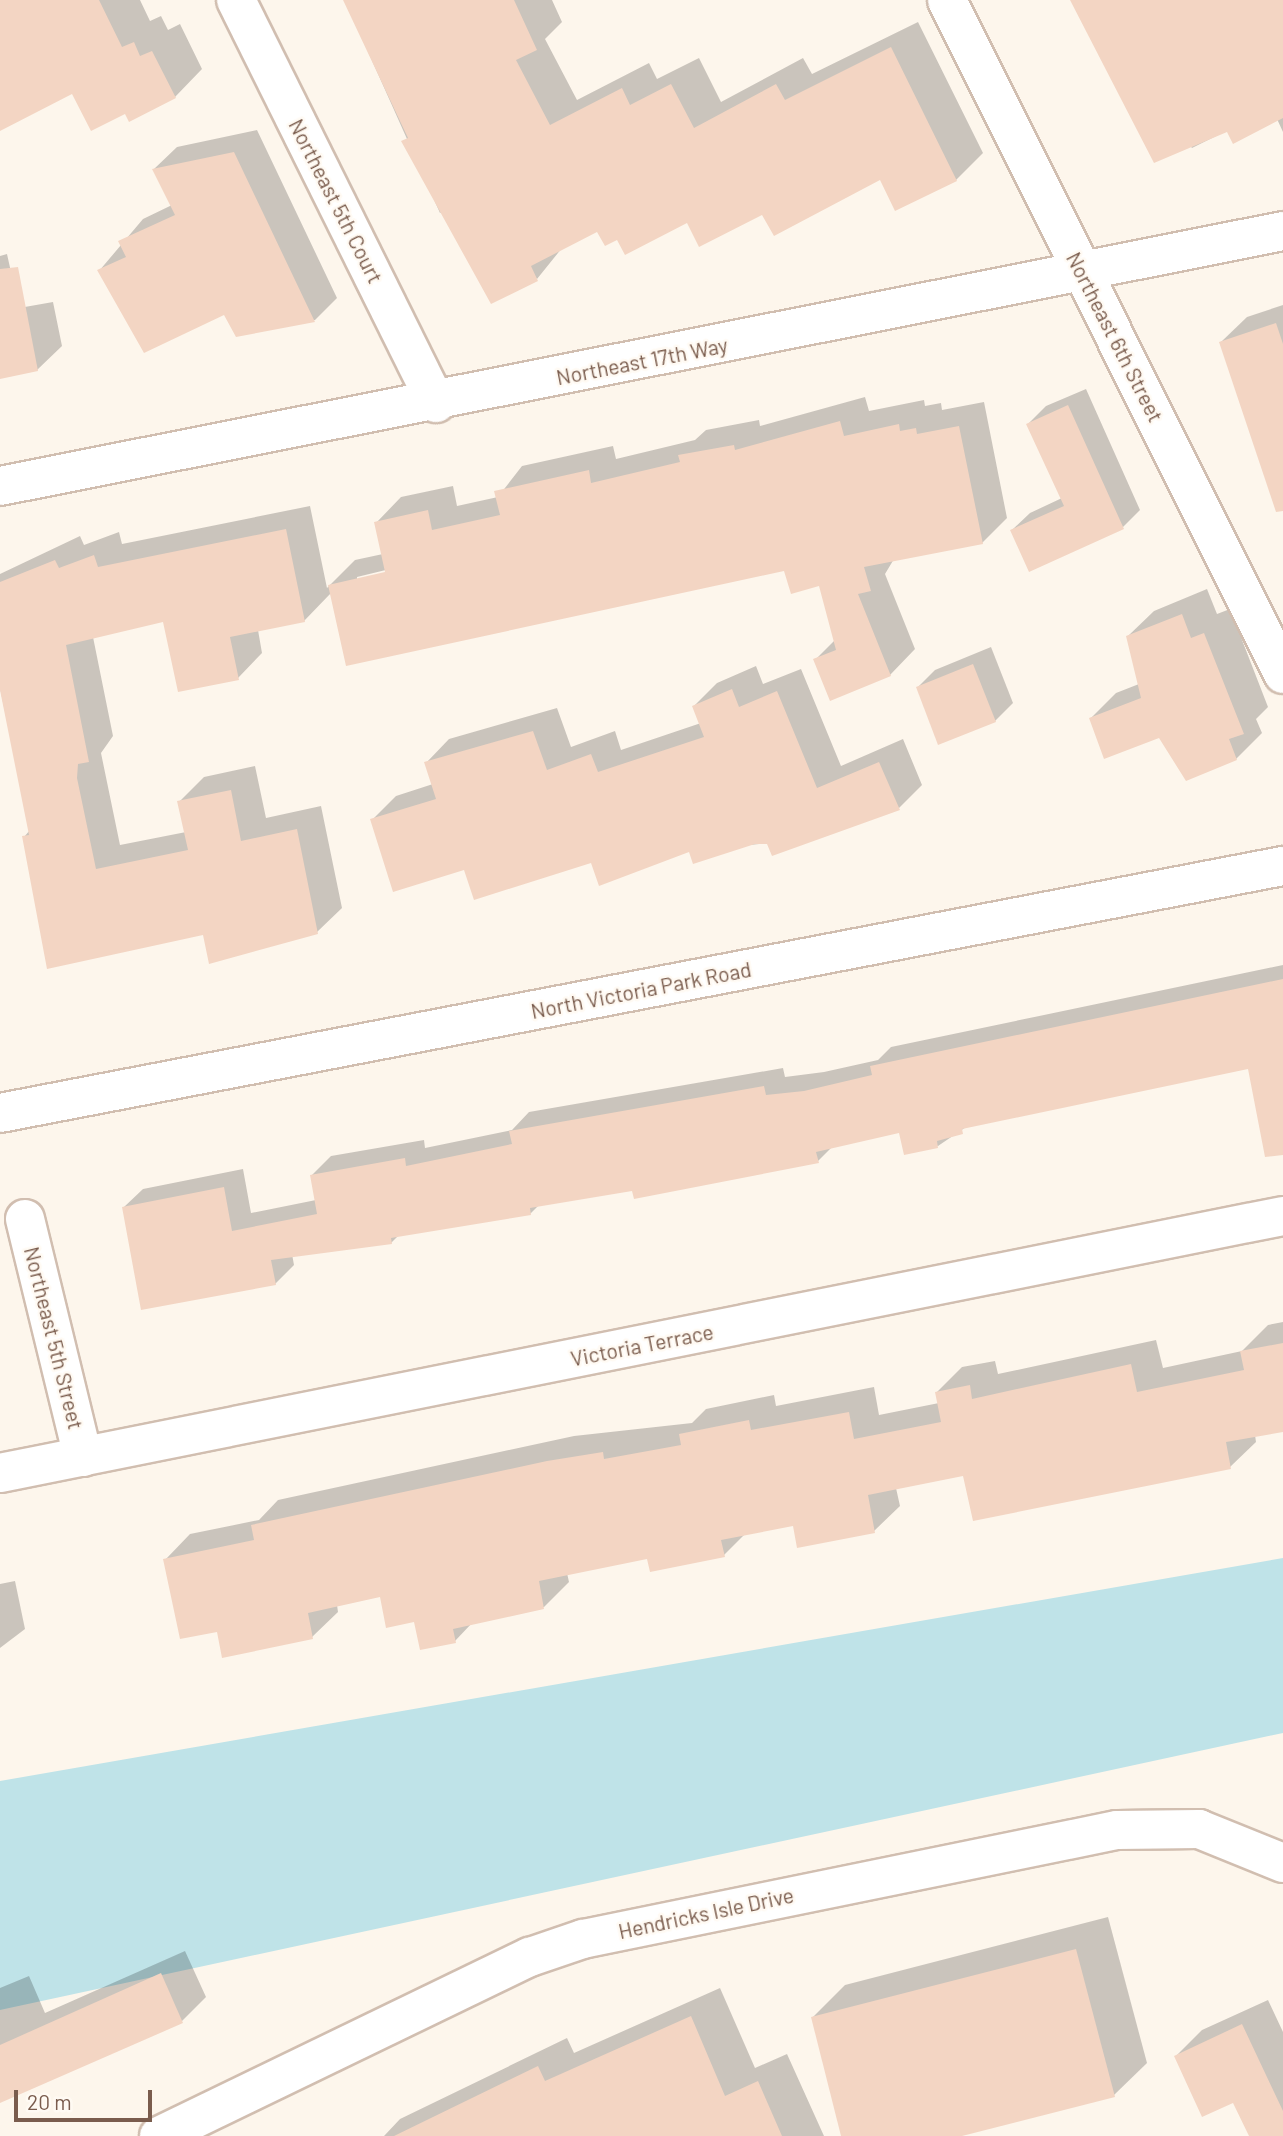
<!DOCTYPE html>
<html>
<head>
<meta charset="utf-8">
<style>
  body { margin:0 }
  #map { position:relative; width:1283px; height:2136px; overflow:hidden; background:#fdf6ec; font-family:Barlow,sans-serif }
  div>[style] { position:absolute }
  .water>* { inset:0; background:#bfe3e8 }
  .shadow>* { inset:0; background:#0003 }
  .building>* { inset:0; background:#f3d5c3 }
  .roads { filter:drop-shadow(2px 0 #d1beb0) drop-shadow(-2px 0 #d1beb0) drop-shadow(0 2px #d1beb0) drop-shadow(0 -2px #d1beb0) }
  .minor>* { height:38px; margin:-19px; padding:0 19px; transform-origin:19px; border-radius:19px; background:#fff }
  span { translate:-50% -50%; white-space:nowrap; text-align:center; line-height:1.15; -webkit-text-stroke:5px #fffaf3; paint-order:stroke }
  .street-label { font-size:21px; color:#7a5c4d }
  .scale { position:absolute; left:14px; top:2090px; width:138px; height:32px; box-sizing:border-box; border:4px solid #7a5c4d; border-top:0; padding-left:9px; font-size:21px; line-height:24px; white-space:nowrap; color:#7a5c4d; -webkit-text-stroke:5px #fffaf3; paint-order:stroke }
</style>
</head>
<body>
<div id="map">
  <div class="water">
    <div style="clip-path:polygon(1283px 1558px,1283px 1733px,0 2010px,0 1781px)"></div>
  </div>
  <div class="shadow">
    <div style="clip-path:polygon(0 0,140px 0,150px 21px,161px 16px,168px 30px,180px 24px,202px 69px,175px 97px,125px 111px,73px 91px,0 129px)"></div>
    <div style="clip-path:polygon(345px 0,552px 0,562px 22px,545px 39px,577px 100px,649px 63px,657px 79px,699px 58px,721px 102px,803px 58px,812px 74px,918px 22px,983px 153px,956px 180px,881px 178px,763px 213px,598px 229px,562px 248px,537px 279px,445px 210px,440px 213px)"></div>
    <div style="clip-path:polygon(1072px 0,1283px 0,1283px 132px,1277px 119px,1228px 130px,1192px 148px)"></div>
    <div style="clip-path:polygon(257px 130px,337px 298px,315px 320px,237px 335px,225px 312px,99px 271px,143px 219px,172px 205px,154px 169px,177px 147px)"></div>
    <div style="clip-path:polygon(7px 254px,19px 308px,53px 302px,62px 346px,37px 370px,0 376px,0 256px)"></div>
    <div style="clip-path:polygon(1283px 305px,1283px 474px,1221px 342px,1247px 317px)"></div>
    <div style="clip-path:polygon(1086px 389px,1140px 510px,1123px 527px,1012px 530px,1030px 513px,1062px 498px,1028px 424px,1046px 406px)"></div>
    <div style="clip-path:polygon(evenodd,865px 397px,869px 411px,924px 400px,925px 406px,941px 403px,942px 410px,984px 402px,1007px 518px,982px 543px,894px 559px,885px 574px,915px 649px,890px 675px,815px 660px,835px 640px,820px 584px,785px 569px,347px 664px,331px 593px,304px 621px,258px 630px,262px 653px,238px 678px,165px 620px,93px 637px,113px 736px,101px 753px,120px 845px,186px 832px,179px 802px,204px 777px,255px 766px,266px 818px,321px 806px,342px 908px,317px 932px,204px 933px,24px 837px,30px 830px,0 688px,0 574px,80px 536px,84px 545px,119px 532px,122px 544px,310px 506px,327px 588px,355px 560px,383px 554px,376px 523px,401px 497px,453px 486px,457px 506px,498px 497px,522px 466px,613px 446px,616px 459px,695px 440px,706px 430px,759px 420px,760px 426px,865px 397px,394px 568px,394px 571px,357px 580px,357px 577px,394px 568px)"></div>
    <div style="clip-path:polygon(1207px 589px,1217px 614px,1230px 609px,1268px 707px,1256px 719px,1262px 733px,1236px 759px,1091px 718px,1116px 693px,1139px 684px,1128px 636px,1154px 611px)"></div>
    <div style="clip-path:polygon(991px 647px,1013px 703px,995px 721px,918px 687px,935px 670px)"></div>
    <div style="clip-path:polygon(756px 666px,763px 684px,801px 669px,841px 766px,903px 739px,922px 785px,899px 808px,768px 843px,592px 861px,465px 868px,372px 820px,396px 796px,433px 784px,426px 763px,449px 739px,557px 708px,571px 747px,615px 731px,621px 750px,701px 723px,694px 706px,717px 683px)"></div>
    <div style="clip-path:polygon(1283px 965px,1283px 1108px,1249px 1067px,969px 1125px,938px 1146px,900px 1131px,833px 1146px,818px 1161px,539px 1205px,530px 1214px,399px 1235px,391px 1243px,292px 1254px,294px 1265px,275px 1284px,124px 1207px,143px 1189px,243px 1169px,251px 1213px,316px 1200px,312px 1175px,331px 1156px,424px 1140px,425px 1148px,512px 1130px,529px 1112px,783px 1068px,785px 1077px,824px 1072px,878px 1060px,891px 1047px)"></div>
    <div style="clip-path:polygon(1283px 1322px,1283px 1430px,1255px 1435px,1256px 1442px,1230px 1467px,965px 1474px,896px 1488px,900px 1506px,874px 1531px,794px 1524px,745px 1534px,724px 1555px,648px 1557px,567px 1573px,569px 1582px,544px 1607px,473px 1622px,455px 1641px,382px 1595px,337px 1605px,338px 1612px,312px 1637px,219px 1630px,165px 1560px,190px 1534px,259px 1520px,278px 1500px,574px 1436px,692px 1423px,706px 1409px,774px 1395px,776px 1406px,874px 1387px,879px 1415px,939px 1403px,937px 1392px,962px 1367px,995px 1361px,998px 1374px,1156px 1340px,1163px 1368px,1242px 1351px,1268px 1325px)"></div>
    <div style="clip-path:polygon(15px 1581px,25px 1629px,0 1648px,0 1584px)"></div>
    <div style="clip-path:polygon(1108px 1917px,1147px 2063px,1114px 2095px,955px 2136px,843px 2136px,813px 2017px,845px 1985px)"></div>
    <div style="clip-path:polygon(185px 1951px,206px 1997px,182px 2021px,0 2102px,0 1988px,29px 1976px,45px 2013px)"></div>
    <div style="clip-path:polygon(720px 1988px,755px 2068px,787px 2054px,824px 2136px,384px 2136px,400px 2119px,567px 2038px,574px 2053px)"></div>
    <div style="clip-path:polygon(1268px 2000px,1283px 2032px,1283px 2136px,1251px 2136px,1234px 2100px,1176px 2056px,1202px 2030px)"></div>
  </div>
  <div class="building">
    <div style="clip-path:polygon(0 0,99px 0,122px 47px,134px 42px,140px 56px,152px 51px,176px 98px,129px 122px,125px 114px,91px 131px,72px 94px,0 131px)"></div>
    <div style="clip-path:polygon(343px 0,514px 0,537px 50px,516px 60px,550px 125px,622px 88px,630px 105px,671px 84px,694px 128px,776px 84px,785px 100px,891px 47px,957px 181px,895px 211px,880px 180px,774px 236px,762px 215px,699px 247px,687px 223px,625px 255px,617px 240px,605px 246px,597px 232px,531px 266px,538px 281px,491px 304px,401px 141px,408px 138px)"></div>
    <div style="clip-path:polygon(1070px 0,1283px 0,1283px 118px,1233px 144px,1227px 132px,1154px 163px)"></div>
    <div style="clip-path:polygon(234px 152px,315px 322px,236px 337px,224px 315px,144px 353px,97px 270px,126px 257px,118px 241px,175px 215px,152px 169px)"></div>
    <div style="clip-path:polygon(18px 267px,38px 371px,0 379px,0 269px)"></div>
    <div style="clip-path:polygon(1276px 323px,1283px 344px,1283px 511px,1276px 512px,1219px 342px)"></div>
    <div style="clip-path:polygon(1068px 405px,1124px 529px,1029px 572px,1010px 530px,1064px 506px,1026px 424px)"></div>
    <div style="clip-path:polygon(840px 421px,844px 436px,899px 424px,900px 431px,916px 428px,917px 434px,959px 426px,983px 544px,864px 567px,871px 591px,858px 594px,891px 676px,830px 701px,813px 659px,836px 650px,819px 586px,791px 594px,784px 571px,346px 666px,328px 585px,385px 572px,374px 522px,428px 510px,432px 530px,500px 515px,494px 491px,589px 470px,591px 483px,680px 462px,678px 455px,734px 445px,735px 450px)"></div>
    <div style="clip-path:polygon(286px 529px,305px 622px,230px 637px,239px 680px,178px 692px,163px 622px,66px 645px,89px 762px,78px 764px,77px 778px,96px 869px,188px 850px,177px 801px,231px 790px,241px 841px,297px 829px,318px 934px,209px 964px,203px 935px,47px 969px,22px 836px,29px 835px,0 690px,0 582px,55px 560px,59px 568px,94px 555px,98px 567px)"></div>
    <div style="clip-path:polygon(1182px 614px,1191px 638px,1204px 633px,1244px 734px,1229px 739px,1237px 760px,1186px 781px,1159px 738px,1104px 759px,1089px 718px,1141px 698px,1126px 636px)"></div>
    <div style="clip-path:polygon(973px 664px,996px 722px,938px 745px,916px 687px)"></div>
    <div style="clip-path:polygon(732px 689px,739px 707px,777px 691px,817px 788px,879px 762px,900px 810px,772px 856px,767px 844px,755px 844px,693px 864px,689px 852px,599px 886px,591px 863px,474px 900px,464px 870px,393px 892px,370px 819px,436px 799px,424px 762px,533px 731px,547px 770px,591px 754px,598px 772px,704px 737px,692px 706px)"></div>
    <div style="clip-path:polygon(1283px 979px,1283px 1155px,1265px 1157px,1248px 1069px,962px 1129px,963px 1134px,937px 1141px,938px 1148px,904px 1155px,899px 1133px,816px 1152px,819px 1163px,634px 1199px,632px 1191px,530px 1208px,531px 1215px,391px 1238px,392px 1244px,271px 1260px,276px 1285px,141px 1310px,122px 1207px,224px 1187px,232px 1231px,317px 1214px,310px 1175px,405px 1158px,406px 1166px,512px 1144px,509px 1131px,764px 1086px,766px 1095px,804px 1091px,872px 1075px,870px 1066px)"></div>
    <div style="clip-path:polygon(1283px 1343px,1283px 1432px,1226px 1442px,1231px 1469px,973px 1521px,963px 1476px,868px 1495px,875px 1533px,797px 1548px,793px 1526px,721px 1540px,725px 1557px,650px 1572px,647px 1559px,539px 1581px,544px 1609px,453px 1629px,456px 1643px,420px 1650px,414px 1622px,386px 1628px,380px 1597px,308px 1613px,313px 1639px,222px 1658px,217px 1632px,180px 1639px,163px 1559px,254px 1540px,251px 1525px,547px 1461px,603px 1452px,604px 1459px,681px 1445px,679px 1434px,749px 1420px,751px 1430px,849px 1412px,854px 1439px,941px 1422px,935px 1392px,970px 1385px,972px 1399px,1131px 1364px,1137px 1392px,1244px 1370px,1240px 1351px)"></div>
    <div style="clip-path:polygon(1076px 1949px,1115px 2097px,962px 2136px,841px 2136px,811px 2017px)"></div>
    <div style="clip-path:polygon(161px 1973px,183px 2023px,0 2103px,0 2045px)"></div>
    <div style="clip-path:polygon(691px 2016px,725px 2096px,758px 2081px,782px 2136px,394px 2136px,538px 2066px,545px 2081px)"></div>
    <div style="clip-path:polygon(1242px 2024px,1283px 2111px,1283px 2136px,1249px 2136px,1233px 2103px,1202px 2117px,1174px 2056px)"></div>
  </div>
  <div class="roads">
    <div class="minor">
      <div style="left:236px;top:0;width:450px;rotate:63.6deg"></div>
      <div style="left:947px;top:0;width:753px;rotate:63.5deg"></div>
      <div style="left:0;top:486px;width:1308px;rotate:-11.24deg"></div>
      <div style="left:0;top:1113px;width:1307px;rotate:-10.9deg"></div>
      <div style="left:25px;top:1219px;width:245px;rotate:76.3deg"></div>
      <div style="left:0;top:1473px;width:1308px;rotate:-11.33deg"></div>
      <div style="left:159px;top:2136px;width:412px;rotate:-25.8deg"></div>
      <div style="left:530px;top:1957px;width:56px;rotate:-18.8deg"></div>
      <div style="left:583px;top:1939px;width:545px;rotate:-11.54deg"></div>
      <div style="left:1117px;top:1830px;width:82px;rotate:-0.7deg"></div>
      <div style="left:1199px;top:1829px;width:91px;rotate:22deg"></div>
    </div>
  </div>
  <div class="street-label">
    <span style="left:336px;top:201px;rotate:63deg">Northeast 5th Court</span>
    <span style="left:1115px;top:337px;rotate:63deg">Northeast 6th Street</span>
    <span style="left:642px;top:361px;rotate:-11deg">Northeast 17th Way</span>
    <span style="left:641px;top:990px;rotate:-11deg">North Victoria Park Road</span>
    <span style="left:54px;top:1338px;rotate:76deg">Northeast 5th Street</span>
    <span style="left:642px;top:1345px;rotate:-11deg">Victoria Terrace</span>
    <span style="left:706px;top:1913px;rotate:-12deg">Hendricks Isle Drive</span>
  </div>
  <div class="scale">20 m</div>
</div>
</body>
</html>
